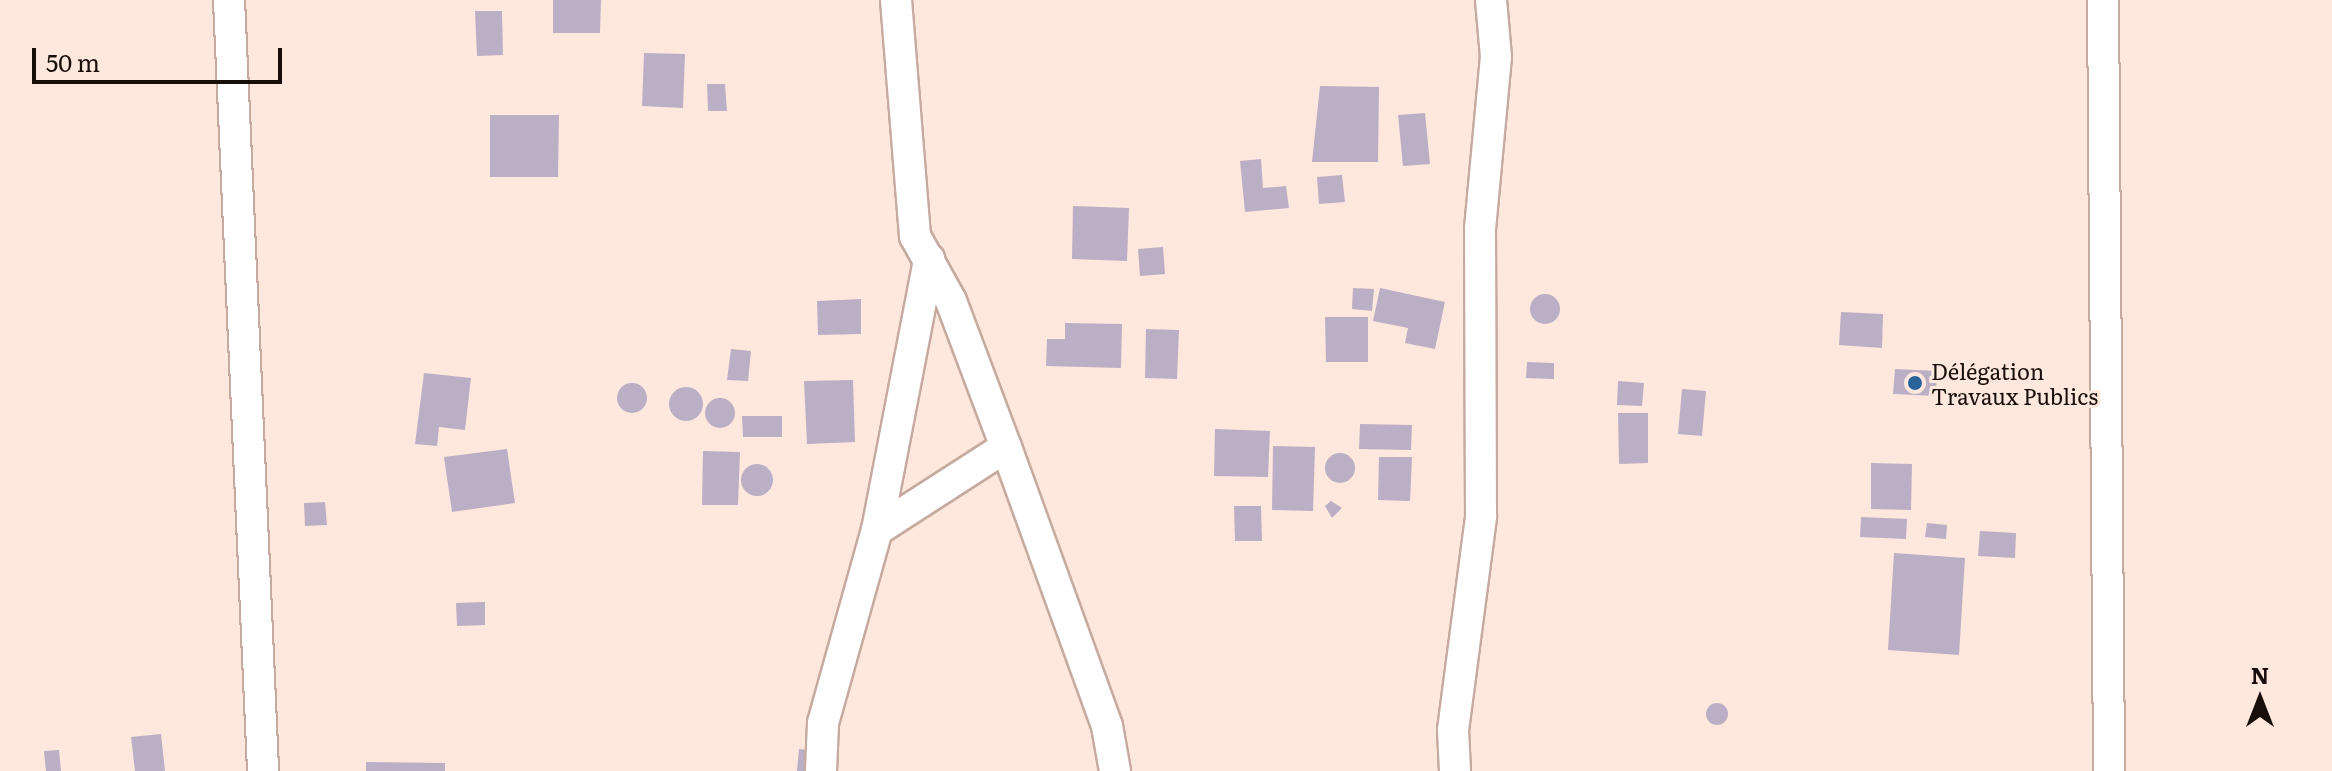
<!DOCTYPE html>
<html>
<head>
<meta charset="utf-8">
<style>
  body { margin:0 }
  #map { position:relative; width:2332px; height:771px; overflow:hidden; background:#fee7dd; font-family:Literata,serif }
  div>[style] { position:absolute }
  .building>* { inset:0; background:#bbafc6 }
  .round { border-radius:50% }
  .roads { filter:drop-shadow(2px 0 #c6aa9f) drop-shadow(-2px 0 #c6aa9f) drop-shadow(0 2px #c6aa9f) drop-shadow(0 -2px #c6aa9f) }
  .minor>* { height:30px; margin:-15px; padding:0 15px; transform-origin:15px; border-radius:15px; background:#fff }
  .dots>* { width:22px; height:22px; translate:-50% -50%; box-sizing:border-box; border:4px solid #fee7dd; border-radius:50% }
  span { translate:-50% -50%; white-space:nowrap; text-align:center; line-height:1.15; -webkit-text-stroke:6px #fee7dd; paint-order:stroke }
  .poi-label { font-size:22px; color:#180f0b }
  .left { translate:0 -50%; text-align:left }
  .north { position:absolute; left:2220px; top:659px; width:80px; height:80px; -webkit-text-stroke:6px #fee7dd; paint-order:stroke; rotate:0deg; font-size:22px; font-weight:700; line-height:32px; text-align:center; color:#180f0b }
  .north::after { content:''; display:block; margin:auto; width:28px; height:36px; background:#180f0b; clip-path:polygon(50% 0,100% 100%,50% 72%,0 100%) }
  .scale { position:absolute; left:32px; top:48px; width:250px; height:36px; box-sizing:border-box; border:4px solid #180f0b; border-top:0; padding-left:10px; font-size:24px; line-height:28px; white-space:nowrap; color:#180f0b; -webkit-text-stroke:6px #fee7dd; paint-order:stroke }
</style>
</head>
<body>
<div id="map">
  <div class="building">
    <div style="clip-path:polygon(553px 0,601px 0,600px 33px,553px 33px)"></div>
    <div style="clip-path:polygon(475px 11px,502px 11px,503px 55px,477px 56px)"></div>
    <div style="clip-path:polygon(644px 53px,685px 54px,683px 108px,642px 106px)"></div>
    <div style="clip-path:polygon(707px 84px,725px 84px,727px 111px,708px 111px)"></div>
    <div style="clip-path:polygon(1320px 86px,1379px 87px,1378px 162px,1312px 162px)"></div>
    <div style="clip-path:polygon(1425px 113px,1430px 164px,1403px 166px,1398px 115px)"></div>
    <div style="clip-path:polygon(490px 115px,559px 115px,558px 177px,490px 177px)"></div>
    <div style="clip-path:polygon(1261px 159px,1263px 188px,1286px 186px,1289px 208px,1245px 212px,1240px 161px)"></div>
    <div style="clip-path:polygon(1342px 175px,1345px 202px,1319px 204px,1317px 177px)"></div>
    <div style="clip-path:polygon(1073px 206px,1129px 208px,1127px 261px,1072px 259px)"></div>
    <div style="clip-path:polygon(1163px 247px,1165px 274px,1140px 276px,1138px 249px)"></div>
    <div style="clip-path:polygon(1353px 288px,1374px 289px,1372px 311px,1352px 309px)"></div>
    <div style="clip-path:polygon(1380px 288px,1445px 302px,1435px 349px,1405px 343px,1408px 328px,1373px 321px)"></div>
    <div class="round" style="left:1530px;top:294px;width:30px;height:30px"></div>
    <div style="clip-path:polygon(861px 299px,861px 334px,818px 335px,817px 301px)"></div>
    <div style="clip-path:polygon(1841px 312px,1883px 314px,1882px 348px,1839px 345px)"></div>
    <div style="clip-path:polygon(1325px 317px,1368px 317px,1368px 362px,1326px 362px)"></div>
    <div style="clip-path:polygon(1065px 323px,1122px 324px,1121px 368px,1046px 366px,1047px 339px,1065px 339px)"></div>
    <div style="clip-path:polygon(1146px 329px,1179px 330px,1177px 379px,1145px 378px)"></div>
    <div style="clip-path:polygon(731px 349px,751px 351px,748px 381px,727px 380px)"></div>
    <div style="clip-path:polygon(1527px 362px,1554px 363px,1554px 379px,1526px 378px)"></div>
    <div style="clip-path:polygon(1895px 369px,1937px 371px,1936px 396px,1893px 394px)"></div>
    <div style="clip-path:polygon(424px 373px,471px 378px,465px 430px,439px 427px,437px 446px,415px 444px)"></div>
    <div style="clip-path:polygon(853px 380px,855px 442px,807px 444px,804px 381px)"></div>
    <div style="clip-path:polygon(1618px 381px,1644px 383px,1642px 406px,1617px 405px)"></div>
    <div class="round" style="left:617px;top:383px;width:30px;height:30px"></div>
    <div class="round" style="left:669px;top:387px;width:34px;height:34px"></div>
    <div style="clip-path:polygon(1682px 389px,1706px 391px,1702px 436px,1678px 434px)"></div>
    <div class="round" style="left:705px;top:398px;width:30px;height:30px"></div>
    <div style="clip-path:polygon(1618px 413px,1648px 413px,1648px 463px,1619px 464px)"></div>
    <div style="clip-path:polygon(742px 416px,782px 416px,782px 437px,743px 437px)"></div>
    <div style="clip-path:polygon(1360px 424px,1412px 425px,1411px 450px,1359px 449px)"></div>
    <div style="clip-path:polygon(1215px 429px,1270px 431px,1268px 477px,1214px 476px)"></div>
    <div style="clip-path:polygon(1273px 446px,1315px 447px,1313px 511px,1272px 510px)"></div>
    <div style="clip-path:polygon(507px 449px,515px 503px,452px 512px,444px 457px)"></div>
    <div style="clip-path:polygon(703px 451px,740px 452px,738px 505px,702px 505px)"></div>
    <div class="round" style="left:1325px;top:453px;width:30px;height:30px"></div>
    <div style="clip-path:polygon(1379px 457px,1412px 457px,1410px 501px,1378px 500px)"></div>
    <div style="clip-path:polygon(1871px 463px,1912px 464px,1911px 510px,1871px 509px)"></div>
    <div class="round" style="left:741px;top:464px;width:32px;height:32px"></div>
    <div style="clip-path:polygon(1331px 501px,1342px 508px,1332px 518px,1325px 506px)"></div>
    <div style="clip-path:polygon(325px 502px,327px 525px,305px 526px,304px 503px)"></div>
    <div style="clip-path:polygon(1234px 506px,1261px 506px,1262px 541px,1235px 541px)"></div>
    <div style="clip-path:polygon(1861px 517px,1907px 519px,1906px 539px,1860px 537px)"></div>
    <div style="clip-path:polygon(1927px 523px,1947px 525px,1946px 539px,1925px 537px)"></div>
    <div style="clip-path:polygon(1980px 531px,2016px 533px,2015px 558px,1978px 556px)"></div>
    <div style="clip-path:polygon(1894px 553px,1965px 558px,1959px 655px,1888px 650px)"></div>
    <div style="clip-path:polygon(485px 602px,485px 625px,457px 626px,456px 603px)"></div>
    <div class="round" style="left:1706px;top:703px;width:22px;height:22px"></div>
    <div style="clip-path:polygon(161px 734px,165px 771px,135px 771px,131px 737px)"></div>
    <div style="clip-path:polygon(799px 749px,819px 751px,817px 771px,797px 771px)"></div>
    <div style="clip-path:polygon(59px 750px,61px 771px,46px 771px,44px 751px)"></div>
    <div style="clip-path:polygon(366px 762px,445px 763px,445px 771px,366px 771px)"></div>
  </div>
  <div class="roads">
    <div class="minor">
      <div style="left:229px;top:0;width:772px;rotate:87.47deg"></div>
      <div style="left:896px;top:0;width:237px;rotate:85.4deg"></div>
      <div style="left:915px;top:236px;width:74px;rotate:61deg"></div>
      <div style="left:951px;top:301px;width:156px;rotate:69.4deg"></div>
      <div style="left:1006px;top:447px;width:297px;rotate:70.1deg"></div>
      <div style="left:1107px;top:726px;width:46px;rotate:79.9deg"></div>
      <div style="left:2103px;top:0;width:771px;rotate:89.55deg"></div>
      <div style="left:877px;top:530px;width:276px;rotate:-79.1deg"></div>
      <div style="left:821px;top:771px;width:48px;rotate:-87.6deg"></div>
      <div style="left:823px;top:723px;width:200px;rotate:-74.4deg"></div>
      <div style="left:877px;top:530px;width:153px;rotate:-32.8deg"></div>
      <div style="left:1455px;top:771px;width:41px;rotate:-92.8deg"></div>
      <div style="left:1453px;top:730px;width:216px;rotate:-82.5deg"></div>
      <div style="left:1481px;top:516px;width:287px;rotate:-90.2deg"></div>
      <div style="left:1480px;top:229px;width:173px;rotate:-84.7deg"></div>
      <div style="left:1496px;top:57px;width:57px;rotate:-95deg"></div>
    </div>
  </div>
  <div class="dots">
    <div style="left:1915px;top:383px;background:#28639a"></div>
  </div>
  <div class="poi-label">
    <span class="left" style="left:1931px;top:383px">Délégation<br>Travaux Publics</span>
  </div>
  <div class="north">N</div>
  <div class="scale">50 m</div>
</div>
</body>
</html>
